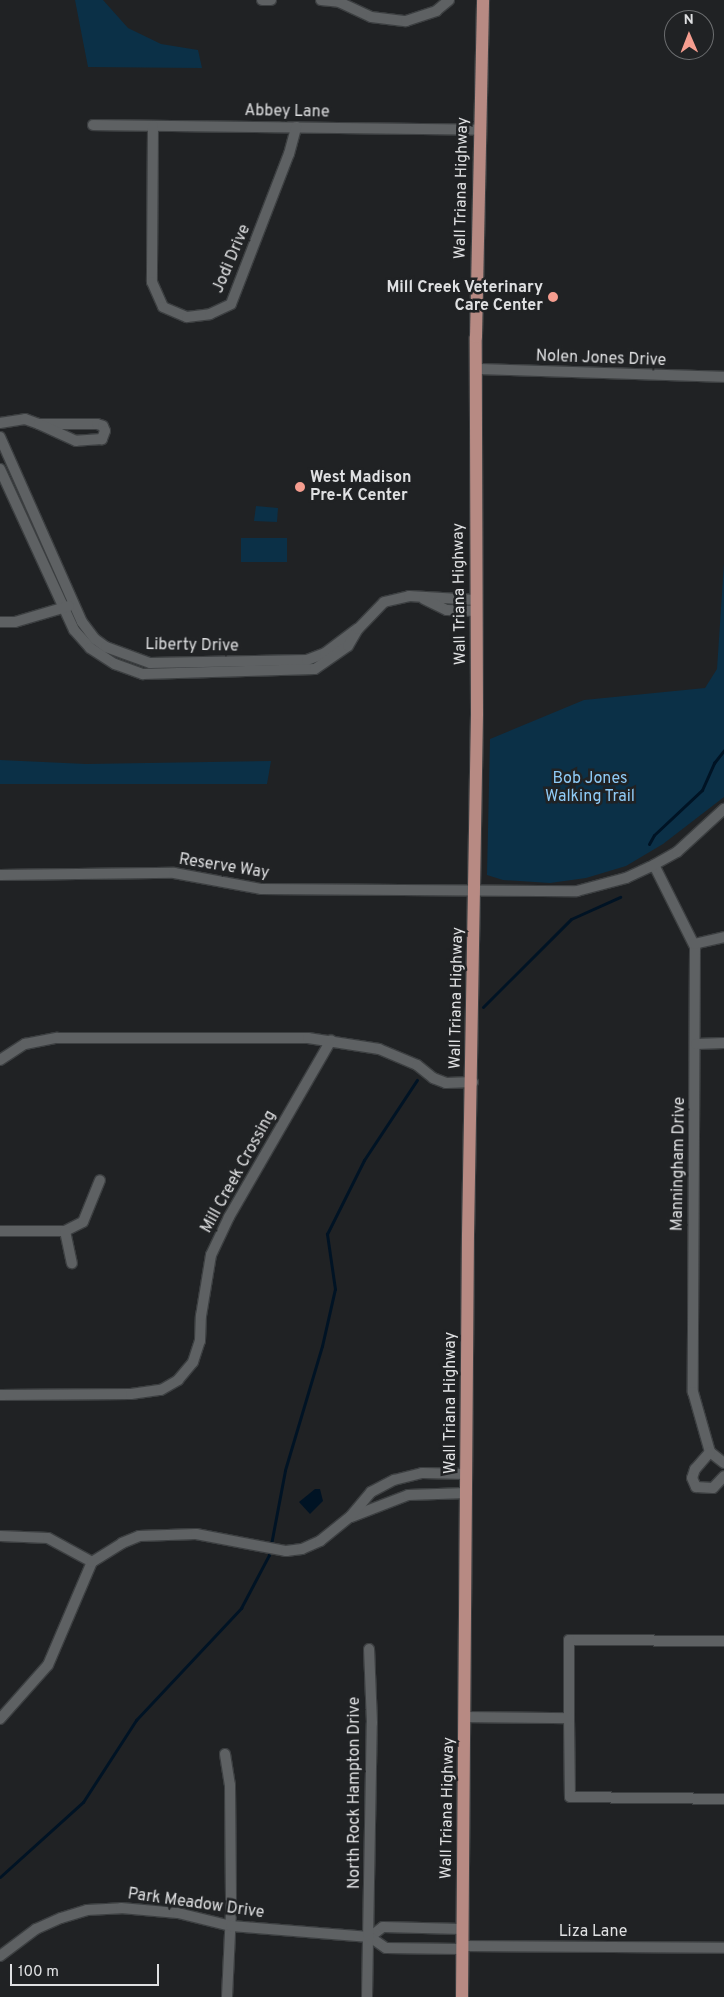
<!DOCTYPE html>
<html>
<head>
<meta charset="utf-8">
<style>
  body { margin:0 }
  #map { position:relative; width:724px; height:1997px; overflow:hidden; background:#202224; font-family:Overpass,sans-serif }
  div>[style] { position:absolute }
  .green>* { inset:0; background:#0b3047 }
  .water>* { inset:0; background:#001324 }
  .stream>* { height:3px; margin:-1.5px; padding:0 1.5px; transform-origin:1.5px; border-radius:1.5px; background:#001324 }
  .roads { filter:drop-shadow(1px 0 #3c3f41) drop-shadow(-1px 0 #3c3f41) drop-shadow(0 1px #3c3f41) drop-shadow(0 -1px #3c3f41) }
  .minor>* { height:10px; margin:-5px; padding:0 5px; transform-origin:5px; border-radius:5px; background:#5e6163 }
  .major>* { height:12px; margin:-6px; padding:0 6px; transform-origin:6px; border-radius:6px; background:#b78a83 }
  .dots>* { width:14px; height:14px; translate:-50% -50%; box-sizing:border-box; border:2px solid #202224; border-radius:50% }
  span { translate:-50% -50%; white-space:nowrap; text-align:center; line-height:1.15; -webkit-text-stroke:5px #202224; paint-order:stroke }
  .street-label { font-size:16px; color:#dfe0e2 }
  .poi-label { font-size:16px; color:#dfe0e2; font-weight:700 }
  .right { translate:-100% -50%; text-align:right }
  .left { translate:0 -50%; text-align:left }
  .park-label { font-size:16px; color:#8fcbf7 }
  .north { position:absolute; left:664px; top:10px; width:50px; height:50px; box-sizing:border-box; background:#202224; border:1px solid #6c6e70; border-radius:50%; rotate:359deg; font-size:14px; font-weight:700; line-height:20px; text-align:center; color:#dfe0e2 }
  .north::after { content:''; display:block; margin:auto; width:18px; height:22px; background:#f59d8f; clip-path:polygon(50% 0,100% 100%,50% 72%,0 100%) }
  .scale { position:absolute; left:10px; top:1964px; width:149px; height:22px; box-sizing:border-box; border:2px solid #dfe0e2; border-top:0; padding-left:6px; font-size:15px; line-height:18px; white-space:nowrap; color:#dfe0e2; -webkit-text-stroke:4px #202224; paint-order:stroke }
</style>
</head>
<body>
<div id="map">
  <div class="green">
    <div style="clip-path:polygon(75px 0,103px 0,128px 28px,161px 44px,198px 50px,202px 68px,88px 67px)"></div>
    <div style="clip-path:polygon(256px 506px,278px 508px,277px 522px,254px 521px)"></div>
    <div style="clip-path:polygon(241px 538px,287px 538px,287px 562px,241px 562px)"></div>
    <div style="clip-path:polygon(724px 563px,724px 797px,663px 844px,626px 866px,586px 878px,550px 883px,503px 880px,487px 875px,490px 739px,584px 700px,705px 688px,717px 669px)"></div>
    <div style="clip-path:polygon(0 760px,86px 764px,271px 761px,267px 784px,0 784px)"></div>
  </div>
  <div class="water">
    <div style="clip-path:polygon(315px 1489px,320px 1489px,323px 1501px,310px 1514px,299px 1502px)"></div>
  </div>
  <div class="stream">
    <div style="left:649px;top:844px;width:10px;rotate:-61deg"></div>
    <div style="left:654px;top:835px;width:66px;rotate:-43.2deg"></div>
    <div style="left:702px;top:790px;width:30px;rotate:-66deg"></div>
    <div style="left:714px;top:763px;width:16px;rotate:-52deg"></div>
    <div style="left:483px;top:1007px;width:124px;rotate:-45deg"></div>
    <div style="left:571px;top:919px;width:54px;rotate:-24.2deg"></div>
    <div style="left:0;top:1877px;width:112px;rotate:-42.1deg"></div>
    <div style="left:83px;top:1802px;width:98px;rotate:-57.1deg"></div>
    <div style="left:136px;top:1720px;width:154px;rotate:-46.8deg"></div>
    <div style="left:241px;top:1608px;width:60px;rotate:-62.2deg"></div>
    <div style="left:269px;top:1555px;width:86px;rotate:-79.3deg"></div>
    <div style="left:285px;top:1470px;width:129px;rotate:-73.4deg"></div>
    <div style="left:322px;top:1346px;width:58px;rotate:-77.2deg"></div>
    <div style="left:335px;top:1289px;width:56px;rotate:-98.3deg"></div>
    <div style="left:327px;top:1234px;width:83px;rotate:-63.4deg"></div>
    <div style="left:364px;top:1160px;width:96px;rotate:-56.5deg"></div>
  </div>
  <div class="roads">
    <div class="minor">
      <div style="left:262px;top:0;width:9px"></div>
      <div style="left:321px;top:0;width:18px;rotate:6deg"></div>
      <div style="left:339px;top:2px;width:35px;rotate:25deg"></div>
      <div style="left:371px;top:17px;width:35px;rotate:7deg"></div>
      <div style="left:406px;top:21px;width:32px;rotate:-18deg"></div>
      <div style="left:436px;top:11px;width:17px;rotate:-40deg"></div>
      <div style="left:93px;top:125px;width:386px;rotate:0.7deg"></div>
      <div style="left:153px;top:126px;width:156px;rotate:90.4deg"></div>
      <div style="left:152px;top:282px;width:27px;rotate:66deg"></div>
      <div style="left:163px;top:307px;width:26px;rotate:23deg"></div>
      <div style="left:187px;top:317px;width:23px;rotate:-7deg"></div>
      <div style="left:210px;top:314px;width:23px;rotate:-25deg"></div>
      <div style="left:231px;top:304px;width:161px;rotate:-68.9deg"></div>
      <div style="left:289px;top:154px;width:28px;rotate:-75deg"></div>
      <div style="left:476px;top:369px;width:248px;rotate:1.8deg"></div>
      <div style="left:0;top:423px;width:25px;rotate:-9deg"></div>
      <div style="left:25px;top:419px;width:15px;rotate:20deg"></div>
      <div style="left:39px;top:424px;width:58px"></div>
      <div style="left:97px;top:424px;width:6px;rotate:18deg"></div>
      <div style="left:103px;top:426px;width:5px;rotate:68deg"></div>
      <div style="left:105px;top:431px;width:9px;rotate:111deg"></div>
      <div style="left:102px;top:439px;width:26px;rotate:176deg"></div>
      <div style="left:76px;top:441px;width:41px;rotate:-155.3deg"></div>
      <div style="left:0;top:437px;width:202px;rotate:66.1deg"></div>
      <div style="left:82px;top:622px;width:21px;rotate:53deg"></div>
      <div style="left:95px;top:639px;width:14px;rotate:36deg"></div>
      <div style="left:106px;top:647px;width:47px;rotate:20deg"></div>
      <div style="left:150px;top:663px;width:157px;rotate:-1.1deg"></div>
      <div style="left:307px;top:660px;width:19px;rotate:-21deg"></div>
      <div style="left:325px;top:653px;width:40px;rotate:-37deg"></div>
      <div style="left:0;top:469px;width:177px;rotate:65.3deg"></div>
      <div style="left:74px;top:630px;width:24px;rotate:48deg"></div>
      <div style="left:90px;top:648px;width:30px;rotate:33deg"></div>
      <div style="left:115px;top:664px;width:30px;rotate:20deg"></div>
      <div style="left:143px;top:674px;width:172px;rotate:-1.7deg"></div>
      <div style="left:315px;top:669px;width:40px;rotate:-34.9deg"></div>
      <div style="left:348px;top:646px;width:20px;rotate:-60deg"></div>
      <div style="left:358px;top:629px;width:37px;rotate:-46deg"></div>
      <div style="left:384px;top:602px;width:26px;rotate:-13deg"></div>
      <div style="left:409px;top:596px;width:67px;rotate:3.4deg"></div>
      <div style="left:424px;top:599px;width:25px;rotate:26deg"></div>
      <div style="left:447px;top:610px;width:29px;rotate:2deg"></div>
      <div style="left:0;top:622px;width:15px"></div>
      <div style="left:15px;top:622px;width:56px;rotate:-16.5deg"></div>
      <div style="left:654px;top:865px;width:92px;rotate:63.4deg"></div>
      <div style="left:695px;top:947px;width:445px;rotate:90.3deg"></div>
      <div style="left:693px;top:1392px;width:62px;rotate:74.2deg"></div>
      <div style="left:710px;top:1452px;width:18px;rotate:38deg"></div>
      <div style="left:0;top:875px;width:174px;rotate:-0.7deg"></div>
      <div style="left:174px;top:873px;width:88px;rotate:10.4deg"></div>
      <div style="left:261px;top:889px;width:316px;rotate:0.4deg"></div>
      <div style="left:577px;top:891px;width:51px;rotate:-14.9deg"></div>
      <div style="left:626px;top:878px;width:26px;rotate:-25deg"></div>
      <div style="left:650px;top:867px;width:31px;rotate:-29deg"></div>
      <div style="left:677px;top:852px;width:64px;rotate:-42.5deg"></div>
      <div style="left:694px;top:944px;width:31px;rotate:-13deg"></div>
      <div style="left:696px;top:1044px;width:28px;rotate:-2deg"></div>
      <div style="left:0;top:1060px;width:30px;rotate:-33deg"></div>
      <div style="left:25px;top:1044px;width:33px;rotate:-11deg"></div>
      <div style="left:57px;top:1038px;width:251px"></div>
      <div style="left:308px;top:1038px;width:72px;rotate:8.8deg"></div>
      <div style="left:379px;top:1049px;width:41px;rotate:22.8deg"></div>
      <div style="left:417px;top:1065px;width:21px;rotate:39deg"></div>
      <div style="left:433px;top:1078px;width:14px;rotate:21deg"></div>
      <div style="left:446px;top:1083px;width:27px;rotate:-2deg"></div>
      <div style="left:0;top:1231px;width:65px"></div>
      <div style="left:65px;top:1231px;width:20px;rotate:-27deg"></div>
      <div style="left:83px;top:1222px;width:45px;rotate:-68deg"></div>
      <div style="left:65px;top:1231px;width:33px;rotate:78deg"></div>
      <div style="left:0;top:1395px;width:131px;rotate:-0.4deg"></div>
      <div style="left:131px;top:1394px;width:30px;rotate:-8deg"></div>
      <div style="left:161px;top:1390px;width:20px;rotate:-30deg"></div>
      <div style="left:178px;top:1380px;width:23px;rotate:-50deg"></div>
      <div style="left:193px;top:1362px;width:22px;rotate:-72deg"></div>
      <div style="left:200px;top:1341px;width:25px;rotate:-88deg"></div>
      <div style="left:201px;top:1316px;width:62px;rotate:-80.7deg"></div>
      <div style="left:211px;top:1255px;width:42px;rotate:-64.7deg"></div>
      <div style="left:229px;top:1217px;width:204px;rotate:-60deg"></div>
      <div style="left:710px;top:1452px;width:23px;rotate:131deg"></div>
      <div style="left:695px;top:1469px;width:9px;rotate:108deg"></div>
      <div style="left:692px;top:1478px;width:10px;rotate:66deg"></div>
      <div style="left:696px;top:1487px;width:17px;rotate:3deg"></div>
      <div style="left:713px;top:1488px;width:16px;rotate:-47deg"></div>
      <div style="left:351px;top:1517px;width:61px;rotate:-21.1deg"></div>
      <div style="left:408px;top:1495px;width:59px;rotate:-1.9deg"></div>
      <div style="left:0;top:1536px;width:48px;rotate:2.4deg"></div>
      <div style="left:48px;top:1538px;width:50px;rotate:28.6deg"></div>
      <div style="left:724px;top:1641px;width:155px;rotate:-179.6deg"></div>
      <div style="left:569px;top:1640px;width:78px;rotate:90deg"></div>
      <div style="left:569px;top:1718px;width:79px;rotate:89.3deg"></div>
      <div style="left:570px;top:1797px;width:154px;rotate:0.7deg"></div>
      <div style="left:466px;top:1717px;width:103px;rotate:0.6deg"></div>
      <div style="left:0;top:1719px;width:72px;rotate:-48.4deg"></div>
      <div style="left:48px;top:1665px;width:112px;rotate:-66.9deg"></div>
      <div style="left:92px;top:1562px;width:36px;rotate:-32deg"></div>
      <div style="left:122px;top:1543px;width:18px;rotate:-22deg"></div>
      <div style="left:139px;top:1536px;width:57px;rotate:-2deg"></div>
      <div style="left:196px;top:1534px;width:92px;rotate:10.7deg"></div>
      <div style="left:286px;top:1551px;width:16px;rotate:-7deg"></div>
      <div style="left:302px;top:1549px;width:20px;rotate:-24deg"></div>
      <div style="left:320px;top:1541px;width:38px;rotate:-39deg"></div>
      <div style="left:350px;top:1517px;width:33px;rotate:-50deg"></div>
      <div style="left:371px;top:1492px;width:26px;rotate:-28deg"></div>
      <div style="left:394px;top:1480px;width:29px;rotate:-14deg"></div>
      <div style="left:422px;top:1473px;width:45px;rotate:1.3deg"></div>
      <div style="left:225px;top:1754px;width:31px;rotate:81deg"></div>
      <div style="left:230px;top:1785px;width:127px;rotate:89.5deg"></div>
      <div style="left:231px;top:1912px;width:85px;rotate:92.7deg"></div>
      <div style="left:370px;top:1937px;width:16px;rotate:-38deg"></div>
      <div style="left:383px;top:1927px;width:79px;rotate:1.5deg"></div>
      <div style="left:461px;top:1946px;width:263px;rotate:0.4deg"></div>
      <div style="left:0;top:1956px;width:45px;rotate:-36.9deg"></div>
      <div style="left:36px;top:1929px;width:27px;rotate:-24deg"></div>
      <div style="left:61px;top:1918px;width:27px;rotate:-17deg"></div>
      <div style="left:87px;top:1910px;width:34px;rotate:-3deg"></div>
      <div style="left:121px;top:1908px;width:57px;rotate:5deg"></div>
      <div style="left:178px;top:1913px;width:55px;rotate:13.8deg"></div>
      <div style="left:231px;top:1926px;width:139px;rotate:4.5deg"></div>
      <div style="left:370px;top:1937px;width:19px;rotate:35deg"></div>
      <div style="left:386px;top:1948px;width:75px;rotate:0.8deg"></div>
      <div style="left:367px;top:1997px;width:274px;rotate:-89deg"></div>
      <div style="left:372px;top:1723px;width:74px;rotate:-92.3deg"></div>
    </div>
    <div class="major">
      <div style="left:462px;top:1997px;width:762px;rotate:-89.55deg"></div>
      <div style="left:468px;top:1235px;width:521px;rotate:-89.01deg"></div>
      <div style="left:477px;top:714px;width:377px;rotate:-90.2deg"></div>
      <div style="left:476px;top:337px;width:337px;rotate:-88.8deg"></div>
    </div>
  </div>
  <div class="dots">
    <div style="left:553px;top:297px;background:#f59d8f"></div>
    <div style="left:300px;top:487px;background:#f59d8f"></div>
  </div>
  <div class="street-label">
    <span style="left:287px;top:112px;rotate:1deg">Abbey Lane</span>
    <span style="left:462px;top:188px;rotate:-89deg">Wall Triana Highway</span>
    <span style="left:232px;top:259px;rotate:-67deg">Jodi Drive</span>
    <span style="left:601px;top:359px;rotate:2deg">Nolen Jones Drive</span>
    <span style="left:460px;top:594px;rotate:-91deg">Wall Triana Highway</span>
    <span style="left:192px;top:646px;rotate:1deg">Liberty Drive</span>
    <span style="left:224px;top:867px;rotate:9deg">Reserve Way</span>
    <span style="left:457px;top:998px;rotate:-89deg">Wall Triana Highway</span>
    <span style="left:679px;top:1164px;rotate:-89deg">Manningham Drive</span>
    <span style="left:239px;top:1172px;rotate:-61deg">Mill Creek Crossing</span>
    <span style="left:451px;top:1403px;rotate:-90deg">Wall Triana Highway</span>
    <span style="left:355px;top:1793px;rotate:-90deg">North Rock Hampton Drive</span>
    <span style="left:448px;top:1808px;rotate:-89deg">Wall Triana Highway</span>
    <span style="left:196px;top:1904px;rotate:8deg">Park Meadow Drive</span>
    <span style="left:593px;top:1932px">Liza Lane</span>
  </div>
  <div class="poi-label">
    <span class="right" style="left:543px;top:297px">Mill Creek Veterinary<br>Care Center</span>
    <span class="left" style="left:310px;top:487px">West Madison<br>Pre-K Center</span>
  </div>
  <div class="park-label">
    <span style="left:590px;top:788px">Bob Jones<br>Walking Trail</span>
  </div>
  <div class="north">N</div>
  <div class="scale">100 m</div>
</div>
</body>
</html>
